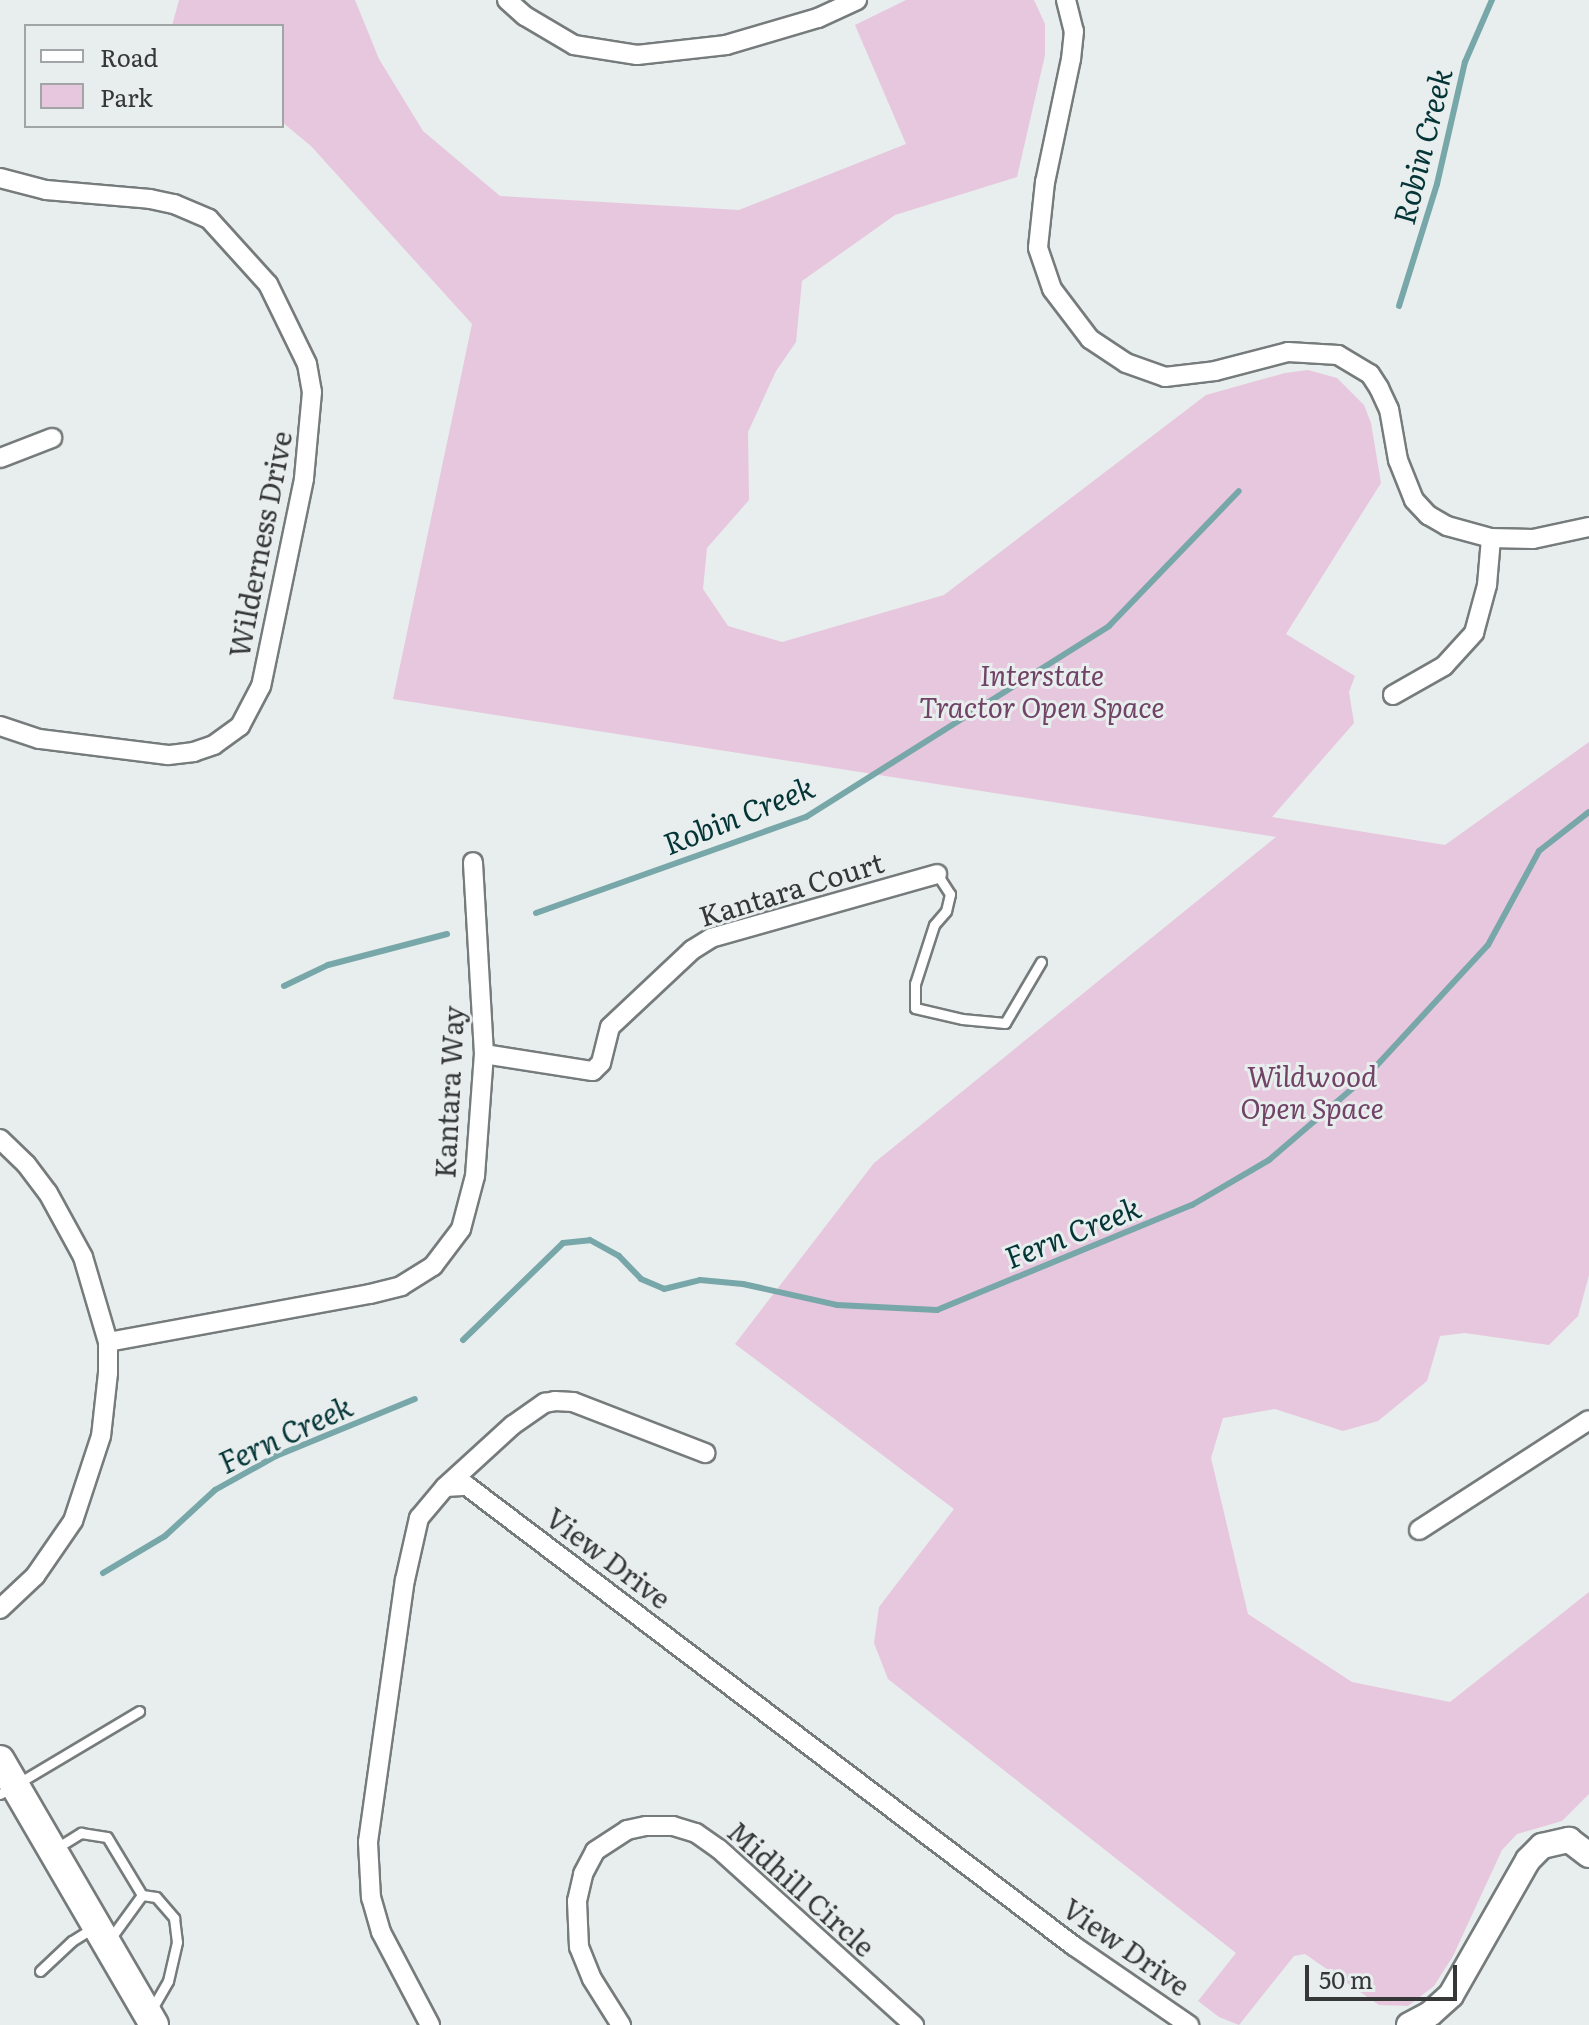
<!DOCTYPE html>
<html>
<head>
<meta charset="utf-8">
<style>
  body { margin:0 }
  #map { position:relative; width:1589px; height:2025px; overflow:hidden; background:#e8eded; font-family:Literata,serif }
  div>[style] { position:absolute }
  .green>* { inset:0; background:#e7c7de }
  .stream>* { height:6px; margin:-3px; padding:0 3px; transform-origin:3px; border-radius:3px; background:#78a7a9 }
  .roads { filter:drop-shadow(2px 0 #767b7b) drop-shadow(-2px 0 #767b7b) drop-shadow(0 2px #767b7b) drop-shadow(0 -2px #767b7b) }
  .lane>* { height:9px; margin:-4.5px; padding:0 4.5px; transform-origin:4.5px; border-radius:4.5px; background:#fff }
  .street>* { height:18px; margin:-9px; padding:0 9px; transform-origin:9px; border-radius:9px; background:#fff }
  .secondary>* { height:24px; margin:-12px; padding:0 12px; transform-origin:12px; border-radius:12px; background:#fff }
  .primary>* { height:28px; margin:-14px; padding:0 14px; transform-origin:14px; border-radius:14px; background:#fff }
  span { translate:-50% -50%; white-space:nowrap; text-align:center; line-height:1.15; -webkit-text-stroke:6px #e8eded; paint-order:stroke }
  .street-label { font-size:28px; color:#363838 }
  .park-label { font-size:28px; color:#714367; font-style:italic }
  .water-label { font-size:30px; color:#033436; font-style:italic }
  .legend { position:absolute; left:24px; top:24px; width:260px; height:104px; box-sizing:border-box; background:#e8eded; border:2px solid #a1a5a5; margin:0; padding:10px 14px; list-style:none; font-size:24px; color:#363838 }
  .legend li { display:flex; align-items:center; gap:16px; height:40px }
  .legend b { width:40px; border:2px solid #a1a5a5 }
  .scale { position:absolute; left:1305px; top:1965px; width:152px; height:36px; box-sizing:border-box; border:4px solid #363838; border-top:0; padding-left:10px; font-size:24px; line-height:28px; white-space:nowrap; color:#363838; -webkit-text-stroke:6px #e8eded; paint-order:stroke }
</style>
</head>
<body>
<div id="map">
  <div class="green">
    <div style="clip-path:polygon(179px 0,355px 0,379px 59px,423px 131px,500px 196px,739px 210px,906px 144px,855px 25px,906px 0,1034px 0,1045px 24px,1045px 55px,1017px 177px,895px 215px,802px 281px,796px 342px,776px 371px,748px 432px,749px 500px,707px 548px,703px 589px,728px 626px,782px 642px,944px 595px,1206px 395px,1285px 373px,1308px 370px,1337px 378px,1364px 405px,1371px 423px,1381px 483px,1286px 634px,1355px 676px,1349px 692px,1354px 723px,1272px 817px,1445px 845px,1589px 742px,1589px 1275px,1578px 1316px,1549px 1345px,1465px 1333px,1440px 1336px,1427px 1381px,1378px 1421px,1343px 1431px,1275px 1409px,1223px 1418px,1211px 1458px,1248px 1614px,1352px 1682px,1450px 1702px,1589px 1592px,1589px 1794px,1562px 1821px,1517px 1834px,1502px 1850px,1453px 1956px,1434px 1986px,1408px 2006px,1379px 2005px,1305px 1954px,1294px 1956px,1239px 2025px,1219px 2017px,1198px 2001px,1236px 1953px,888px 1679px,874px 1643px,879px 1607px,954px 1509px,735px 1344px,874px 1163px,1276px 837px,393px 699px,472px 324px,311px 146px,282px 122px,282px 26px,172px 26px)"></div>
  </div>
  <div class="stream">
    <div style="left:1399px;top:306px;width:128px;rotate:-72.7deg"></div>
    <div style="left:1437px;top:184px;width:125px;rotate:-77.1deg"></div>
    <div style="left:1465px;top:62px;width:68px;rotate:-66.5deg"></div>
    <div style="left:536px;top:913px;width:287px;rotate:-19.6deg"></div>
    <div style="left:806px;top:817px;width:358px;rotate:-32.2deg"></div>
    <div style="left:1109px;top:626px;width:187px;rotate:-46.1deg"></div>
    <div style="left:284px;top:986px;width:49px;rotate:-25.5deg"></div>
    <div style="left:328px;top:965px;width:123px;rotate:-14.6deg"></div>
    <div style="left:463px;top:1340px;width:139px;rotate:-44.1deg"></div>
    <div style="left:563px;top:1243px;width:27px;rotate:-6deg"></div>
    <div style="left:590px;top:1240px;width:33px;rotate:29deg"></div>
    <div style="left:619px;top:1256px;width:32px;rotate:46deg"></div>
    <div style="left:641px;top:1279px;width:25px;rotate:23deg"></div>
    <div style="left:664px;top:1289px;width:37px;rotate:-14deg"></div>
    <div style="left:700px;top:1280px;width:43px;rotate:5.3deg"></div>
    <div style="left:743px;top:1284px;width:96px;rotate:12.6deg"></div>
    <div style="left:837px;top:1305px;width:100px;rotate:2.9deg"></div>
    <div style="left:937px;top:1310px;width:276px;rotate:-22.4deg"></div>
    <div style="left:1192px;top:1205px;width:89px;rotate:-30.3deg"></div>
    <div style="left:1269px;top:1160px;width:129px;rotate:-40.6deg"></div>
    <div style="left:1367px;top:1076px;width:178px;rotate:-47.3deg"></div>
    <div style="left:1488px;top:945px;width:107px;rotate:-61.5deg"></div>
    <div style="left:1539px;top:851px;width:63px;rotate:-38deg"></div>
    <div style="left:103px;top:1573px;width:72px;rotate:-30.8deg"></div>
    <div style="left:165px;top:1536px;width:68px;rotate:-42.6deg"></div>
    <div style="left:215px;top:1490px;width:70px;rotate:-29.1deg"></div>
    <div style="left:276px;top:1456px;width:150px;rotate:-22.3deg"></div>
  </div>
  <div class="roads">
    <div class="lane">
      <div style="left:937px;top:874px;width:24px;rotate:57deg"></div>
      <div style="left:950px;top:894px;width:17px;rotate:103deg"></div>
      <div style="left:946px;top:911px;width:18px;rotate:131deg"></div>
      <div style="left:934px;top:925px;width:62px;rotate:107.9deg"></div>
      <div style="left:915px;top:984px;width:24px;rotate:90deg"></div>
      <div style="left:915px;top:1008px;width:48px;rotate:13.2deg"></div>
      <div style="left:962px;top:1019px;width:43px;rotate:5.3deg"></div>
      <div style="left:1005px;top:1023px;width:71px;rotate:-59.5deg"></div>
      <div style="left:0;top:1794px;width:162px;rotate:-30.8deg"></div>
      <div style="left:55px;top:1849px;width:31px;rotate:-32deg"></div>
      <div style="left:81px;top:1833px;width:26px;rotate:9deg"></div>
      <div style="left:107px;top:1837px;width:68px;rotate:58.9deg"></div>
      <div style="left:110px;top:1939px;width:54px;rotate:-54deg"></div>
      <div style="left:142px;top:1895px;width:14px;rotate:8deg"></div>
      <div style="left:156px;top:1897px;width:28px;rotate:49deg"></div>
      <div style="left:174px;top:1918px;width:24px;rotate:83deg"></div>
      <div style="left:177px;top:1942px;width:40px;rotate:103deg"></div>
      <div style="left:168px;top:1981px;width:32px;rotate:120deg"></div>
      <div style="left:40px;top:1971px;width:44px;rotate:-43.2deg"></div>
      <div style="left:72px;top:1941px;width:25px;rotate:-32deg"></div>
    </div>
    <div class="street">
      <div style="left:507px;top:0;width:24px;rotate:42deg"></div>
      <div style="left:525px;top:16px;width:57px;rotate:30.6deg"></div>
      <div style="left:574px;top:45px;width:64px;rotate:9deg"></div>
      <div style="left:637px;top:55px;width:90px;rotate:-6.4deg"></div>
      <div style="left:726px;top:45px;width:96px;rotate:-16.4deg"></div>
      <div style="left:818px;top:18px;width:43px;rotate:-24.8deg"></div>
      <div style="left:1066px;top:0;width:32px;rotate:76deg"></div>
      <div style="left:1074px;top:31px;width:28px;rotate:96deg"></div>
      <div style="left:1071px;top:59px;width:126px;rotate:101.9deg"></div>
      <div style="left:1045px;top:182px;width:66px;rotate:96.1deg"></div>
      <div style="left:1038px;top:248px;width:43px;rotate:71.1deg"></div>
      <div style="left:1052px;top:289px;width:63px;rotate:52.8deg"></div>
      <div style="left:1090px;top:339px;width:43px;rotate:33.7deg"></div>
      <div style="left:1126px;top:363px;width:41px;rotate:19.7deg"></div>
      <div style="left:1165px;top:377px;width:50px;rotate:-6.8deg"></div>
      <div style="left:1215px;top:371px;width:75px;rotate:-14.6deg"></div>
      <div style="left:1288px;top:352px;width:50px;rotate:3.4deg"></div>
      <div style="left:1338px;top:355px;width:37px;rotate:31deg"></div>
      <div style="left:1370px;top:374px;width:17px;rotate:57deg"></div>
      <div style="left:1379px;top:388px;width:23px;rotate:65deg"></div>
      <div style="left:1389px;top:409px;width:52px;rotate:80deg"></div>
      <div style="left:1398px;top:460px;width:43px;rotate:68.2deg"></div>
      <div style="left:1414px;top:500px;width:21px;rotate:47deg"></div>
      <div style="left:1428px;top:515px;width:22px;rotate:30deg"></div>
      <div style="left:1447px;top:526px;width:46px;rotate:15.3deg"></div>
      <div style="left:1491px;top:538px;width:42px;rotate:1.4deg"></div>
      <div style="left:1533px;top:539px;width:57px;rotate:-12.1deg"></div>
      <div style="left:0;top:178px;width:48px;rotate:14.6deg"></div>
      <div style="left:46px;top:190px;width:104px;rotate:4.9deg"></div>
      <div style="left:150px;top:199px;width:25px;rotate:12deg"></div>
      <div style="left:174px;top:204px;width:38px;rotate:23deg"></div>
      <div style="left:209px;top:219px;width:88px;rotate:47.8deg"></div>
      <div style="left:268px;top:284px;width:89px;rotate:64deg"></div>
      <div style="left:307px;top:364px;width:28px;rotate:80deg"></div>
      <div style="left:312px;top:392px;width:87px;rotate:95.3deg"></div>
      <div style="left:304px;top:479px;width:211px;rotate:101.7deg"></div>
      <div style="left:261px;top:686px;width:45px;rotate:117.7deg"></div>
      <div style="left:240px;top:726px;width:32px;rotate:144deg"></div>
      <div style="left:214px;top:745px;width:21px;rotate:161deg"></div>
      <div style="left:194px;top:752px;width:26px;rotate:173deg"></div>
      <div style="left:168px;top:755px;width:130px;rotate:-172.9deg"></div>
      <div style="left:39px;top:739px;width:41px;rotate:-161.6deg"></div>
      <div style="left:0;top:458px;width:56px;rotate:-21deg"></div>
      <div style="left:1393px;top:695px;width:59px;rotate:-29.6deg"></div>
      <div style="left:1444px;top:666px;width:45px;rotate:-47.7deg"></div>
      <div style="left:1474px;top:633px;width:50px;rotate:-74.8deg"></div>
      <div style="left:1487px;top:585px;width:47px;rotate:-85.1deg"></div>
      <div style="left:484px;top:1054px;width:110px;rotate:8.9deg"></div>
      <div style="left:593px;top:1071px;width:11px;rotate:-45deg"></div>
      <div style="left:601px;top:1063px;width:37px;rotate:-76deg"></div>
      <div style="left:610px;top:1027px;width:112px;rotate:-43.2deg"></div>
      <div style="left:692px;top:950px;width:22px;rotate:-32deg"></div>
      <div style="left:711px;top:938px;width:235px;rotate:-15.8deg"></div>
      <div style="left:0;top:1139px;width:36px;rotate:44deg"></div>
      <div style="left:26px;top:1164px;width:36px;rotate:53deg"></div>
      <div style="left:48px;top:1193px;width:73px;rotate:61.3deg"></div>
      <div style="left:83px;top:1257px;width:89px;rotate:73.6deg"></div>
      <div style="left:108px;top:1342px;width:31px;rotate:90deg"></div>
      <div style="left:108px;top:1373px;width:63px;rotate:96.3deg"></div>
      <div style="left:101px;top:1436px;width:89px;rotate:108.2deg"></div>
      <div style="left:73px;top:1521px;width:67px;rotate:124.6deg"></div>
      <div style="left:35px;top:1576px;width:48px;rotate:136.7deg"></div>
      <div style="left:108px;top:1342px;width:266px;rotate:-10.4deg"></div>
      <div style="left:370px;top:1294px;width:32px;rotate:-14deg"></div>
      <div style="left:401px;top:1286px;width:38px;rotate:-32deg"></div>
      <div style="left:433px;top:1266px;width:46px;rotate:-52.9deg"></div>
      <div style="left:461px;top:1229px;width:55px;rotate:-75.2deg"></div>
      <div style="left:475px;top:1176px;width:122px;rotate:-85.8deg"></div>
      <div style="left:484px;top:1054px;width:192px;rotate:-93.3deg"></div>
      <div style="left:445px;top:1487px;width:92px;rotate:-42.4deg"></div>
      <div style="left:513px;top:1425px;width:39px;rotate:-35deg"></div>
      <div style="left:545px;top:1403px;width:10px;rotate:-11deg"></div>
      <div style="left:555px;top:1401px;width:18px;rotate:3deg"></div>
      <div style="left:573px;top:1402px;width:142px;rotate:21.1deg"></div>
      <div style="left:1419px;top:1530px;width:202px;rotate:-32.9deg"></div>
      <div style="left:430px;top:2025px;width:105px;rotate:-117.8deg"></div>
      <div style="left:381px;top:1932px;width:35px;rotate:-106deg"></div>
      <div style="left:371px;top:1898px;width:56px;rotate:-93.1deg"></div>
      <div style="left:368px;top:1842px;width:265px;rotate:-82deg"></div>
      <div style="left:405px;top:1580px;width:64px;rotate:-77.3deg"></div>
      <div style="left:419px;top:1518px;width:40px;rotate:-50deg"></div>
      <div style="left:445px;top:1487px;width:22px;rotate:-3deg"></div>
      <div style="left:467px;top:1486px;width:762px;rotate:37.16deg"></div>
      <div style="left:1074px;top:1946px;width:140px;rotate:34.5deg"></div>
      <div style="left:621px;top:2025px;width:54px;rotate:-122.2deg"></div>
      <div style="left:592px;top:1979px;width:35px;rotate:-112deg"></div>
      <div style="left:579px;top:1947px;width:46px;rotate:-92.5deg"></div>
      <div style="left:577px;top:1901px;width:28px;rotate:-77deg"></div>
      <div style="left:583px;top:1874px;width:26px;rotate:-62deg"></div>
      <div style="left:595px;top:1851px;width:38px;rotate:-33deg"></div>
      <div style="left:627px;top:1830px;width:19px;rotate:-12deg"></div>
      <div style="left:646px;top:1826px;width:27px"></div>
      <div style="left:673px;top:1826px;width:24px;rotate:17deg"></div>
      <div style="left:696px;top:1833px;width:28px;rotate:35deg"></div>
      <div style="left:719px;top:1849px;width:263px;rotate:42.1deg"></div>
    </div>
    <div class="secondary">
      <div style="left:1409px;top:2025px;width:24px;rotate:-28deg"></div>
      <div style="left:1430px;top:2014px;width:28px;rotate:-42deg"></div>
      <div style="left:1451px;top:1995px;width:155px;rotate:-60.3deg"></div>
      <div style="left:1528px;top:1860px;width:20px;rotate:-45deg"></div>
      <div style="left:1542px;top:1846px;width:28px;rotate:-13deg"></div>
      <div style="left:1569px;top:1840px;width:25px;rotate:37deg"></div>
    </div>
    <div class="primary">
      <div style="left:0;top:1760px;width:306px;rotate:59.8deg"></div>
    </div>
  </div>
  <div class="street-label">
    <span style="left:259px;top:544px;rotate:-79deg">Wilderness Drive</span>
    <span style="left:791px;top:888px;rotate:-17deg">Kantara Court</span>
    <span style="left:448px;top:1092px;rotate:-87deg">Kantara Way</span>
    <span style="left:609px;top:1557px;rotate:37deg">View Drive</span>
    <span style="left:802px;top:1888px;rotate:42deg">Midhill Circle</span>
    <span style="left:1127px;top:1946px;rotate:35deg">View Drive</span>
  </div>
  <div class="park-label">
    <span style="left:1042px;top:690px">Interstate<br>Tractor Open Space</span>
    <span style="left:1312px;top:1091px">Wildwood<br>Open Space</span>
  </div>
  <div class="water-label">
    <span style="left:1421px;top:146px;rotate:-76deg">Robin Creek</span>
    <span style="left:738px;top:814px;rotate:-22deg">Robin Creek</span>
    <span style="left:1072px;top:1231px;rotate:-22deg">Fern Creek</span>
    <span style="left:285px;top:1433px;rotate:-25deg">Fern Creek</span>
  </div>
  <ul class="legend">
  <li><b style="height:10px;background:#fff"></b>Road</li>
  <li><b style="height:22px;background:#e7c7de"></b>Park</li>
  </ul>
  <div class="scale">50 m</div>
</div>
</body>
</html>
